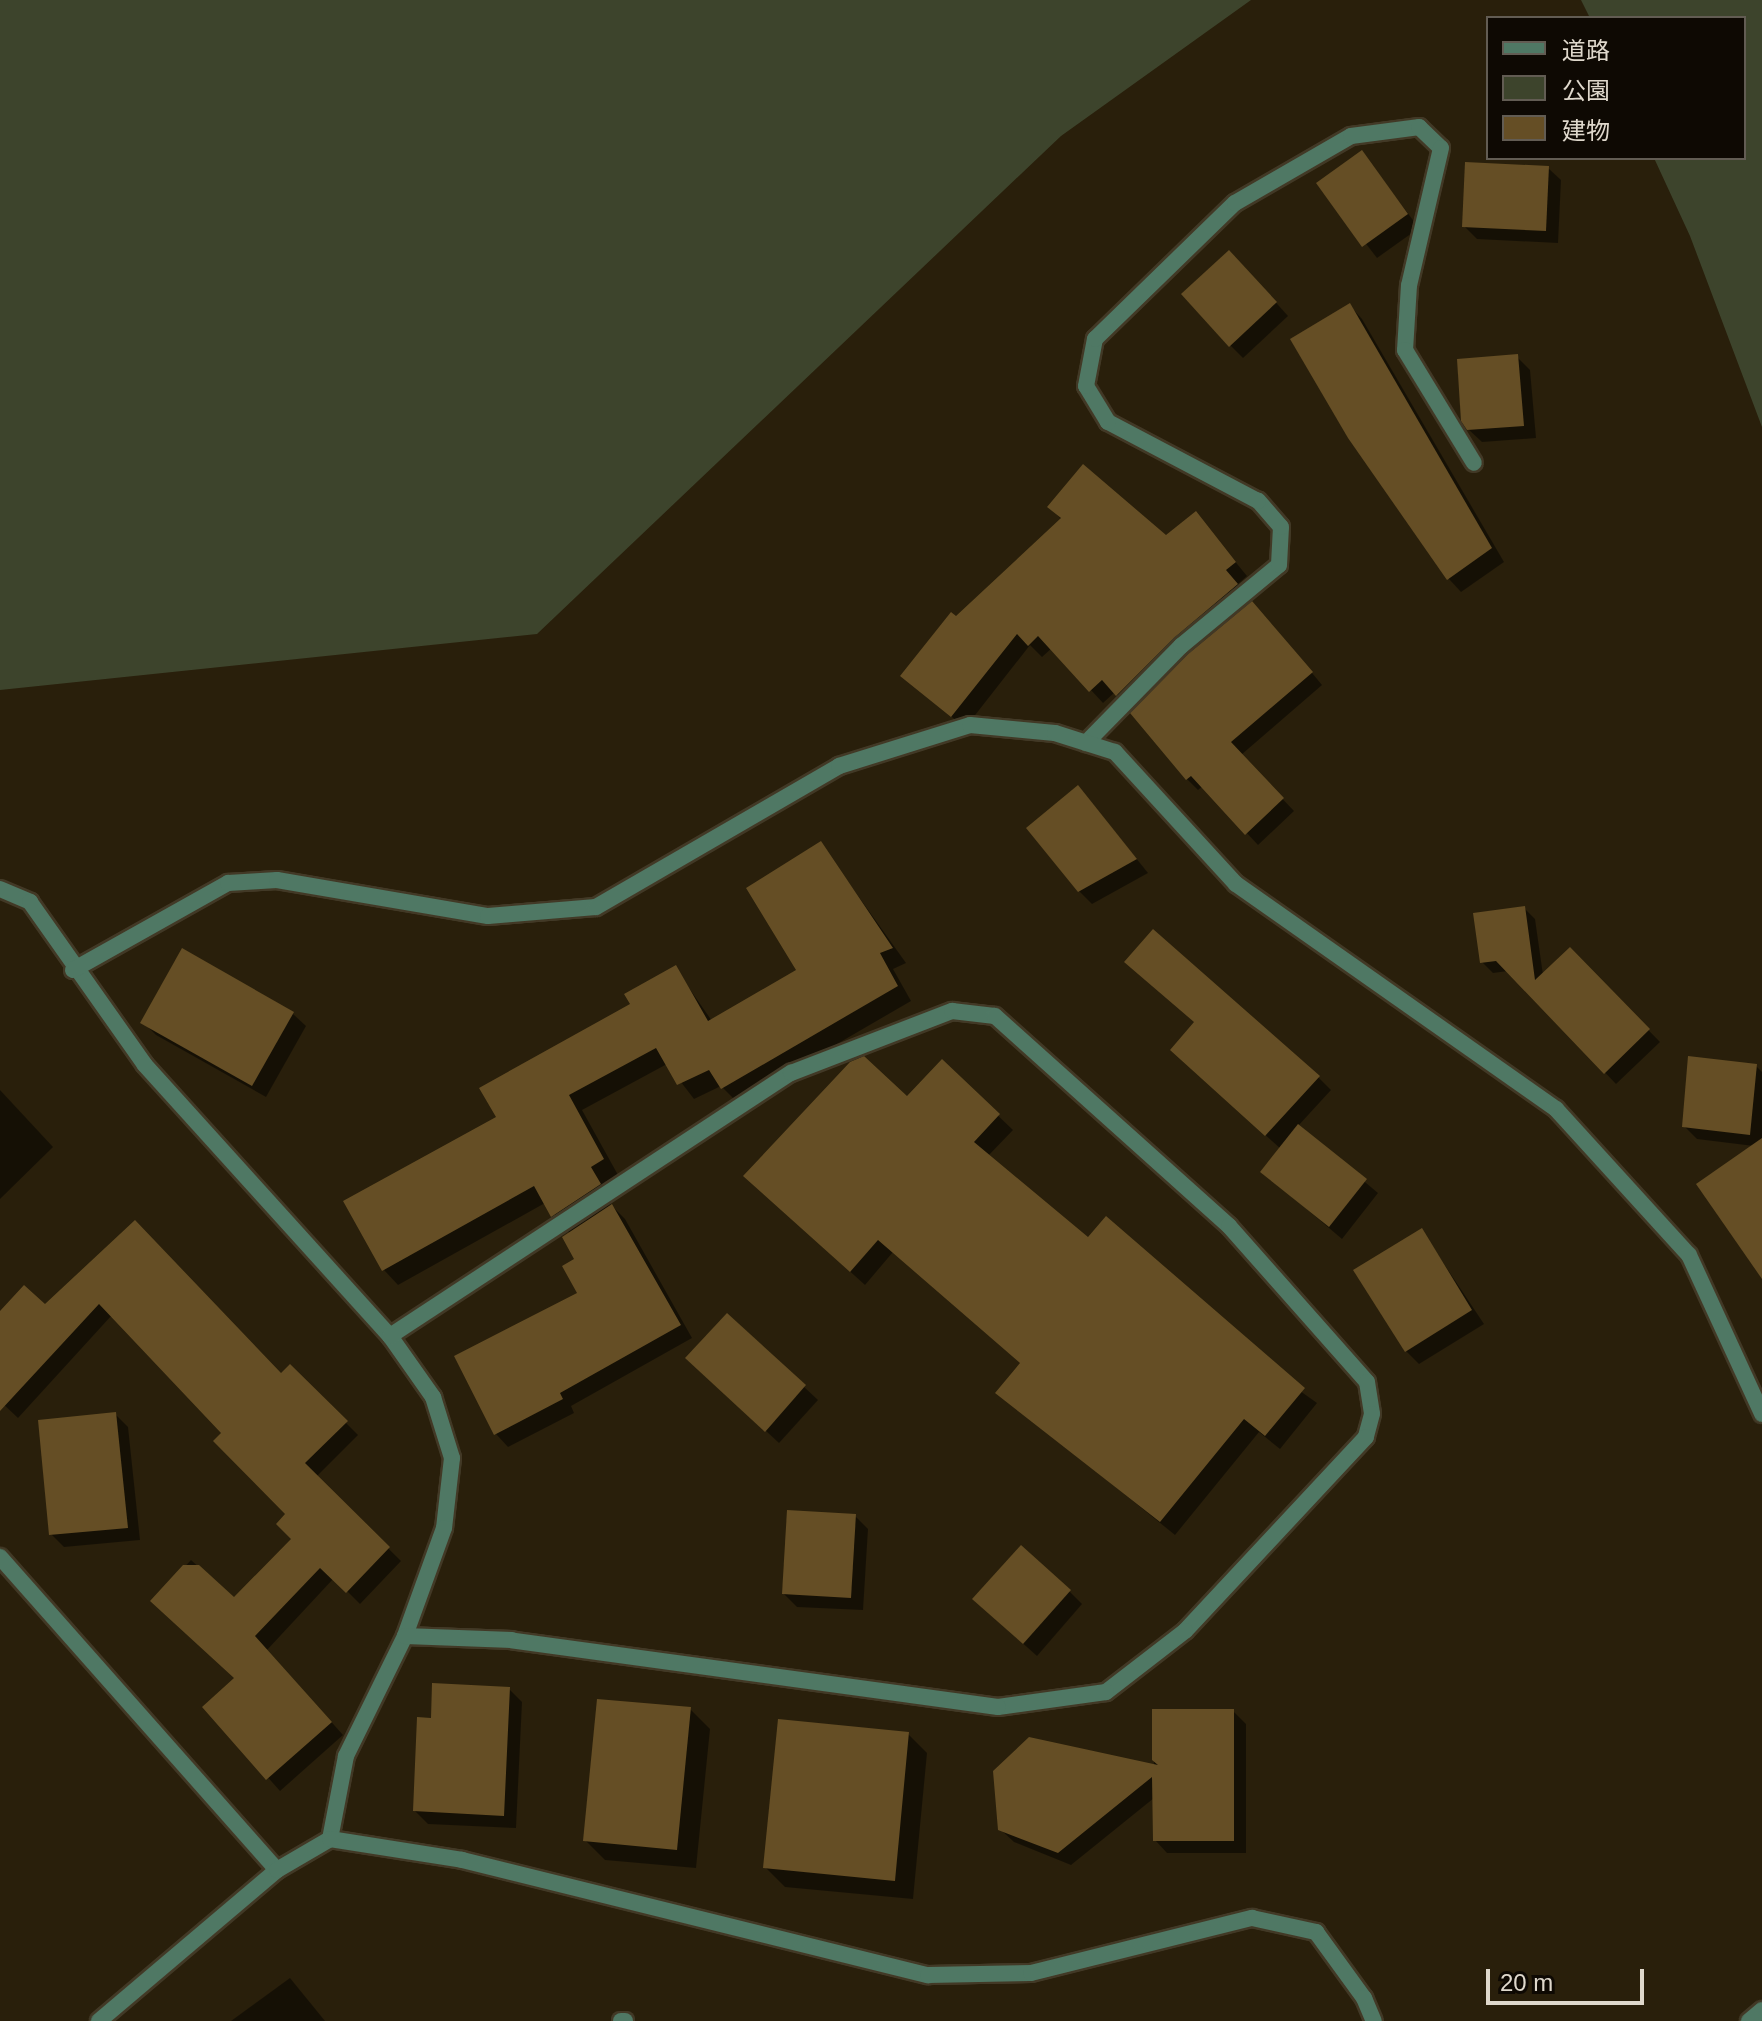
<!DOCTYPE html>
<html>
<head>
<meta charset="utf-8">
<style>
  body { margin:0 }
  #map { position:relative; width:1762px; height:2021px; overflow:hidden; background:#291f0b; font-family:Arial,"Noto Sans JP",sans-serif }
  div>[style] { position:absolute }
  .green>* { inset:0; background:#3d442c }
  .shadow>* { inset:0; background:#0007 }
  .building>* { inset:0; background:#654e25 }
  .roads { filter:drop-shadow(2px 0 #423926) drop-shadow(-2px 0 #423926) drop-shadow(0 2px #423926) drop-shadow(0 -2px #423926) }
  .minor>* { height:16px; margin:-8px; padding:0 8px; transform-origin:8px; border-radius:8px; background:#4f7864 }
  .tertiary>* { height:16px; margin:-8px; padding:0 8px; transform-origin:8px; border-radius:8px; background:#4f7864 }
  span { translate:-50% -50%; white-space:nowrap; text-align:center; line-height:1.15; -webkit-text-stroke:6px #0e0903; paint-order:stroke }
  .legend { position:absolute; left:1486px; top:16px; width:260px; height:144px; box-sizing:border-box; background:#0e0903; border:2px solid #625c53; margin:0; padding:10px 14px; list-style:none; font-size:24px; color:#dfd8cc }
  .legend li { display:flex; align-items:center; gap:16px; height:40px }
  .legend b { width:40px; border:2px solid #625c53 }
  .scale { position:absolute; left:1486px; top:1969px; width:158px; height:36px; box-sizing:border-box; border:4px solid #dfd8cc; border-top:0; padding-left:10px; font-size:24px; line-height:28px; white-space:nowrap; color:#dfd8cc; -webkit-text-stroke:6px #0e0903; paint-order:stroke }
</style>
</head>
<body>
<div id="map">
  <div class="green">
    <div style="clip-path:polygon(0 0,1251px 0,1061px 136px,537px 634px,0 690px)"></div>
    <div style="clip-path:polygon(1581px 0,1762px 0,1762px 427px,1690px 236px,1654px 158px,1744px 158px,1744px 18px,1590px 18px)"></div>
  </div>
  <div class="shadow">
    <div style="clip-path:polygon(1362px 153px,1419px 228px,1377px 258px,1319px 183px)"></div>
    <div style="clip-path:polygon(1548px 168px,1561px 180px,1558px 243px,1477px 239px,1464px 226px)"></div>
    <div style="clip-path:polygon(1242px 265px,1288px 316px,1243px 358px,1230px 345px)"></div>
    <div style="clip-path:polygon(1350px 306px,1362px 319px,1504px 562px,1461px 592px,1449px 579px)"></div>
    <div style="clip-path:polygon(1517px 357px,1530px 370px,1536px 438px,1482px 442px,1468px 429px)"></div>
    <div style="clip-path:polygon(1050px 507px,1166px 538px,1196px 514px,1247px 576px,1238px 584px,1250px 598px,1187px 650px,1130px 708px,1115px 692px,1103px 703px,1052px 648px,1042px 657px,1030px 645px,965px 728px,903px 676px,1062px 520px)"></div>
    <div style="clip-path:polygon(1264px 615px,1322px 685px,1241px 755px,1294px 811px,1258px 845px,1203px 786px,1198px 790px,1187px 779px)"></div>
    <div style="clip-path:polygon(1090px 801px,1148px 873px,1092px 904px,1079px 891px)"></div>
    <div style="clip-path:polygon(821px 844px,906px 963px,893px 969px,911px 1001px,737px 1102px,721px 1086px,694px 1099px,667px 1064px,582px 1110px,618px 1175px,605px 1182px,615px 1200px,609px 1203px,625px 1219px,692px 1338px,571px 1406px,574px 1413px,508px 1447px,496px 1434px,580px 1294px,570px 1234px,545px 1203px,398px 1285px,384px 1270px,498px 1118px,675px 968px,712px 1021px,799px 970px)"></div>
    <div style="clip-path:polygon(1524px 908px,1535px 919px,1543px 975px,1570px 950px,1660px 1042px,1616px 1084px,1508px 971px,1493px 973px,1482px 962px)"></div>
    <div style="clip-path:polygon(293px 1014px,306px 1026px,266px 1097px,156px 1035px,143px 1022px)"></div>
    <div style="clip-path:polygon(942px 1062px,1013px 1130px,988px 1156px,1089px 1240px,1317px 1403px,1280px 1449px,1259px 1432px,1175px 1535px,998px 1392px,1022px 1364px,893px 1252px,865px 1285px,760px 1190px,907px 1098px)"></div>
    <div style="clip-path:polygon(1185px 1063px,1318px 1077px,1331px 1090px,1298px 1126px,1378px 1193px,1342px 1239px,1263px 1172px,1281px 1149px)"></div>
    <div style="clip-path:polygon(1756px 1066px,1762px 1072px,1762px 1147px,1697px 1139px,1684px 1126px)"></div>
    <div style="clip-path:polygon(0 1090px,53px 1147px,0 1199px)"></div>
    <div style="clip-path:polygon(134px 1222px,281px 1375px,290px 1367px,358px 1435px,316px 1477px,401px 1561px,360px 1604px,334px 1578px,267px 1650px,343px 1735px,280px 1791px,205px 1707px,237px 1679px,153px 1601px,191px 1560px,235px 1600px,294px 1539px,288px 1514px,224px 1433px,112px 1315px,18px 1418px,0 1401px,0 1314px,45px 1307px)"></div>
    <div style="clip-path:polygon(1422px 1231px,1484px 1324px,1419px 1364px,1406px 1351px)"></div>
    <div style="clip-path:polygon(727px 1315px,818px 1400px,779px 1443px,701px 1371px)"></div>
    <div style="clip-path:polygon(115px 1414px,128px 1427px,140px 1540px,64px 1547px,51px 1534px)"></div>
    <div style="clip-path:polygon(855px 1516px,868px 1529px,863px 1610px,797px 1607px,784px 1594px)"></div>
    <div style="clip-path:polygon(1069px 1591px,1082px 1604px,1037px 1656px,988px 1612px)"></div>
    <div style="clip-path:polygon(509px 1689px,522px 1702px,516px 1828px,428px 1824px,415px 1811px,433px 1720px)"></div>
    <div style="clip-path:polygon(690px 1709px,710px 1729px,696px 1868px,605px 1860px,585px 1840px)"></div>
    <div style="clip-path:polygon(1154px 1711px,1233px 1711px,1246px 1724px,1246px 1853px,1167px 1853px,1155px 1840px,1154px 1798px,1071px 1865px,1014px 1842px,1000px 1829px,1154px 1766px)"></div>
    <div style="clip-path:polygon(908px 1734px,927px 1753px,913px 1899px,785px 1887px,765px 1867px)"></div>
    <div style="clip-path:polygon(290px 1978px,325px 2021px,231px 2021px)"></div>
  </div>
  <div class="building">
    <div style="clip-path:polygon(1362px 150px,1408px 214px,1362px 247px,1316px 183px)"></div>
    <div style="clip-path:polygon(1465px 162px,1549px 166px,1546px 231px,1462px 227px)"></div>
    <div style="clip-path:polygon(1229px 250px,1277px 302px,1229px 347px,1181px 294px)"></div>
    <div style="clip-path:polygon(1350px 303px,1492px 548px,1447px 580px,1348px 438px,1290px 339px)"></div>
    <div style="clip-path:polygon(1518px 354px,1524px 426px,1467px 430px,1461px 421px,1457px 359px)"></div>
    <div style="clip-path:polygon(1083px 464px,1166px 535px,1196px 511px,1236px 562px,1226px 570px,1238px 584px,1174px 638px,1116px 696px,1102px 680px,1089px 692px,1038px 636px,1028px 646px,1017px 634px,951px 717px,900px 676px,951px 612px,956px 616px,1061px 518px,1047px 507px)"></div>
    <div style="clip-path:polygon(1252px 601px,1313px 672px,1231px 742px,1284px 798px,1245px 835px,1191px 776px,1186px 780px,1130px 713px,1188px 654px)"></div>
    <div style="clip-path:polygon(1078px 785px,1137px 859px,1078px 892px,1026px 828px)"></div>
    <div style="clip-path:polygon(821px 841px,893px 948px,880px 953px,898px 986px,721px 1089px,709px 1070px,677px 1085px,656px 1048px,569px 1095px,604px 1159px,591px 1167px,601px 1184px,551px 1217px,534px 1186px,382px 1271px,343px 1201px,496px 1117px,479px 1088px,630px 1004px,624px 994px,676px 965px,708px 1021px,796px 970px,746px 888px)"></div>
    <div style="clip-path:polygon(1525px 906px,1535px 980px,1570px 947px,1650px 1029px,1604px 1074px,1496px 961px,1480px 963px,1473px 913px)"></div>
    <div style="clip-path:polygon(1153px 929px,1320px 1076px,1265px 1136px,1170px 1050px,1194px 1022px,1124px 962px)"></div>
    <div style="clip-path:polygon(182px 948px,294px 1012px,252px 1086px,140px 1023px)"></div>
    <div style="clip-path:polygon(864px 1056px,907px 1096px,942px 1059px,1000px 1114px,974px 1142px,1088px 1237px,1106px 1216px,1305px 1388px,1265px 1436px,1244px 1419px,1160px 1522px,995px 1393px,1020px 1363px,878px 1240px,850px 1272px,743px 1176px,850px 1062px)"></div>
    <div style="clip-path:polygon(1688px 1056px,1757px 1064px,1750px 1135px,1682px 1127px)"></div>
    <div style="clip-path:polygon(1298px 1124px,1367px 1179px,1329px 1227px,1260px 1172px)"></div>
    <div style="clip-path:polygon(1762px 1138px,1762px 1279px,1696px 1184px)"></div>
    <div style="clip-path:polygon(612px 1204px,681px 1325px,560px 1393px,563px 1399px,494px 1435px,454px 1356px,577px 1293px,562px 1266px,574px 1259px,562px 1237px)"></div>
    <div style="clip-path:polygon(135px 1220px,281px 1373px,290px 1364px,348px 1421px,305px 1463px,390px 1547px,346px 1593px,320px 1568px,255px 1636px,332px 1722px,266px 1780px,202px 1707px,234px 1678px,150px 1601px,183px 1565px,199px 1565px,234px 1597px,291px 1539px,276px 1524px,285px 1514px,213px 1441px,221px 1433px,99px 1304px,0 1411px,0 1311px,24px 1285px,45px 1304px)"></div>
    <div style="clip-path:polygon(1422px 1228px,1472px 1310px,1405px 1352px,1353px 1270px)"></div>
    <div style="clip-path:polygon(727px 1313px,806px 1385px,765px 1432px,685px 1358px)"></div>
    <div style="clip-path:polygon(116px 1412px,128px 1528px,49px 1535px,38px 1420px)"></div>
    <div style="clip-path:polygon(787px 1510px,856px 1514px,851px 1598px,782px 1594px)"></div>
    <div style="clip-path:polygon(1021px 1545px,1071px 1590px,1023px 1644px,972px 1599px)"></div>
    <div style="clip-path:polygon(432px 1683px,510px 1687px,504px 1816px,413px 1811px,417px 1717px,431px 1718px)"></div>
    <div style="clip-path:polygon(597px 1699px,691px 1707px,677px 1850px,583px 1841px)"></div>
    <div style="clip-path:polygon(1152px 1709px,1234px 1709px,1234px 1841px,1153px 1841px,1152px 1777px,1058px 1853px,998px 1830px,993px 1771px,1029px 1737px,1158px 1765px,1152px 1760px)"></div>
    <div style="clip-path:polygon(778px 1719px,909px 1732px,895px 1881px,763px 1868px)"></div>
  </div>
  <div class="roads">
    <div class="minor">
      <div style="left:1086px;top:743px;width:136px;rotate:-45.6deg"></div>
      <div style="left:1181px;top:646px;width:127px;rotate:-39.6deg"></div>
      <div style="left:1279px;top:565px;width:38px;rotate:-87deg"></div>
      <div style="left:1281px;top:527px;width:35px;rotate:-131deg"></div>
      <div style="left:1258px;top:501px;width:170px;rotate:-152.2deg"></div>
      <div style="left:1108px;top:422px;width:42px;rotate:-121.4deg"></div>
      <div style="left:1086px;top:386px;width:48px;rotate:-79.2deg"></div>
      <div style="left:1095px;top:339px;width:195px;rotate:-44.2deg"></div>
      <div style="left:1235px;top:203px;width:134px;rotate:-30deg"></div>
      <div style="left:1351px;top:136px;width:69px;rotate:-7.5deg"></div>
      <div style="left:1419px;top:127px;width:30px;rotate:44deg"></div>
      <div style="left:1441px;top:148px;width:141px;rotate:103.1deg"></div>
      <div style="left:1409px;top:285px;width:65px;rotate:93.5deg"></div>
      <div style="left:1405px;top:350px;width:132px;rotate:58.6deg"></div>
      <div style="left:0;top:889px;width:33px;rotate:23deg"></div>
      <div style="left:30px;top:902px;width:199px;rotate:54.8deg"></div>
      <div style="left:145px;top:1065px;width:365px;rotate:47.9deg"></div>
      <div style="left:390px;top:1336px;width:75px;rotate:54.8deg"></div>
      <div style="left:433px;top:1397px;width:64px;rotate:72.7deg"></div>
      <div style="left:452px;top:1458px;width:70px;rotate:96.5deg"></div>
      <div style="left:444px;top:1528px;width:115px;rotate:109.9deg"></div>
      <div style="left:405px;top:1636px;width:134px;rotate:116.2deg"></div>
      <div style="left:346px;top:1756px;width:85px;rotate:100.9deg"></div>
      <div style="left:73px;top:970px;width:178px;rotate:-29.3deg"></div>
      <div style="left:228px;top:883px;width:49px;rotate:-3.5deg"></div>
      <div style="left:277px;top:880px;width:214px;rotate:9.7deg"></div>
      <div style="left:488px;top:916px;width:108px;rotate:-4.8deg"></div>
      <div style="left:596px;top:907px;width:281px;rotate:-30.1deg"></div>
      <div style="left:839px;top:766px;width:137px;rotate:-17.4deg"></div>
      <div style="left:970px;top:725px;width:85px;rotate:5.4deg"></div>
      <div style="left:1055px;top:733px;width:63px;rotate:17.6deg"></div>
      <div style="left:1115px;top:752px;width:179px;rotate:47.5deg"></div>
      <div style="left:1236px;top:884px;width:391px;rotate:35.1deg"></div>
      <div style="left:1556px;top:1109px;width:197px;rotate:47.7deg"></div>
      <div style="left:1689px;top:1255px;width:175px;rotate:65.3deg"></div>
      <div style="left:390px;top:1336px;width:480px;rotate:-33.3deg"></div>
      <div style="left:791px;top:1073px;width:173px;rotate:-21.1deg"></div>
      <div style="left:952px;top:1011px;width:43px;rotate:6.6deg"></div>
      <div style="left:995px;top:1016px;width:314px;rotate:41.9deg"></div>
      <div style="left:1229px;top:1226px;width:208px;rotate:48.5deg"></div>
      <div style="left:1367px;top:1382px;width:32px;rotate:81deg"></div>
      <div style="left:1372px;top:1414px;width:24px;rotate:105deg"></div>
      <div style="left:1366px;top:1437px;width:265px;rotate:133deg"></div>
      <div style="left:1185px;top:1631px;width:100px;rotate:142.3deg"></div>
      <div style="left:1106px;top:1692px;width:109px;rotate:172.1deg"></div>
      <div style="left:998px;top:1707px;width:491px;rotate:-172.2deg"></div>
      <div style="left:512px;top:1640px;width:107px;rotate:-177.9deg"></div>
      <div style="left:0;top:1557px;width:418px;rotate:48.5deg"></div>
      <div style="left:1749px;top:2021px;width:17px;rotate:-40deg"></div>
    </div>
    <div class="tertiary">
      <div style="left:99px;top:2021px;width:233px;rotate:-40.3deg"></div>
      <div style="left:277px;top:1870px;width:61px;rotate:-30.3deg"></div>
      <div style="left:330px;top:1839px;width:134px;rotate:9deg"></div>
      <div style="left:462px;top:1860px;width:480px;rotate:13.9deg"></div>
      <div style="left:928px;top:1975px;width:103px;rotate:-1.1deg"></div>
      <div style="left:1031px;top:1973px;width:228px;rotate:-14deg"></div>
      <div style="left:1252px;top:1918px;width:66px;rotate:12.3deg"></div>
      <div style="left:1316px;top:1932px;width:82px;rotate:54deg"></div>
      <div style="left:1364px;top:1998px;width:25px;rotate:67deg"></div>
      <div style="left:621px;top:2021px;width:4px"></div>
    </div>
  </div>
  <ul class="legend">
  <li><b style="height:10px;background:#4f7864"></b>道路</li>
  <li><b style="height:22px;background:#3d442c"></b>公園</li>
  <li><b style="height:22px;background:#654e25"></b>建物</li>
  </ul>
  <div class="scale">20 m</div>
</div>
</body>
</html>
